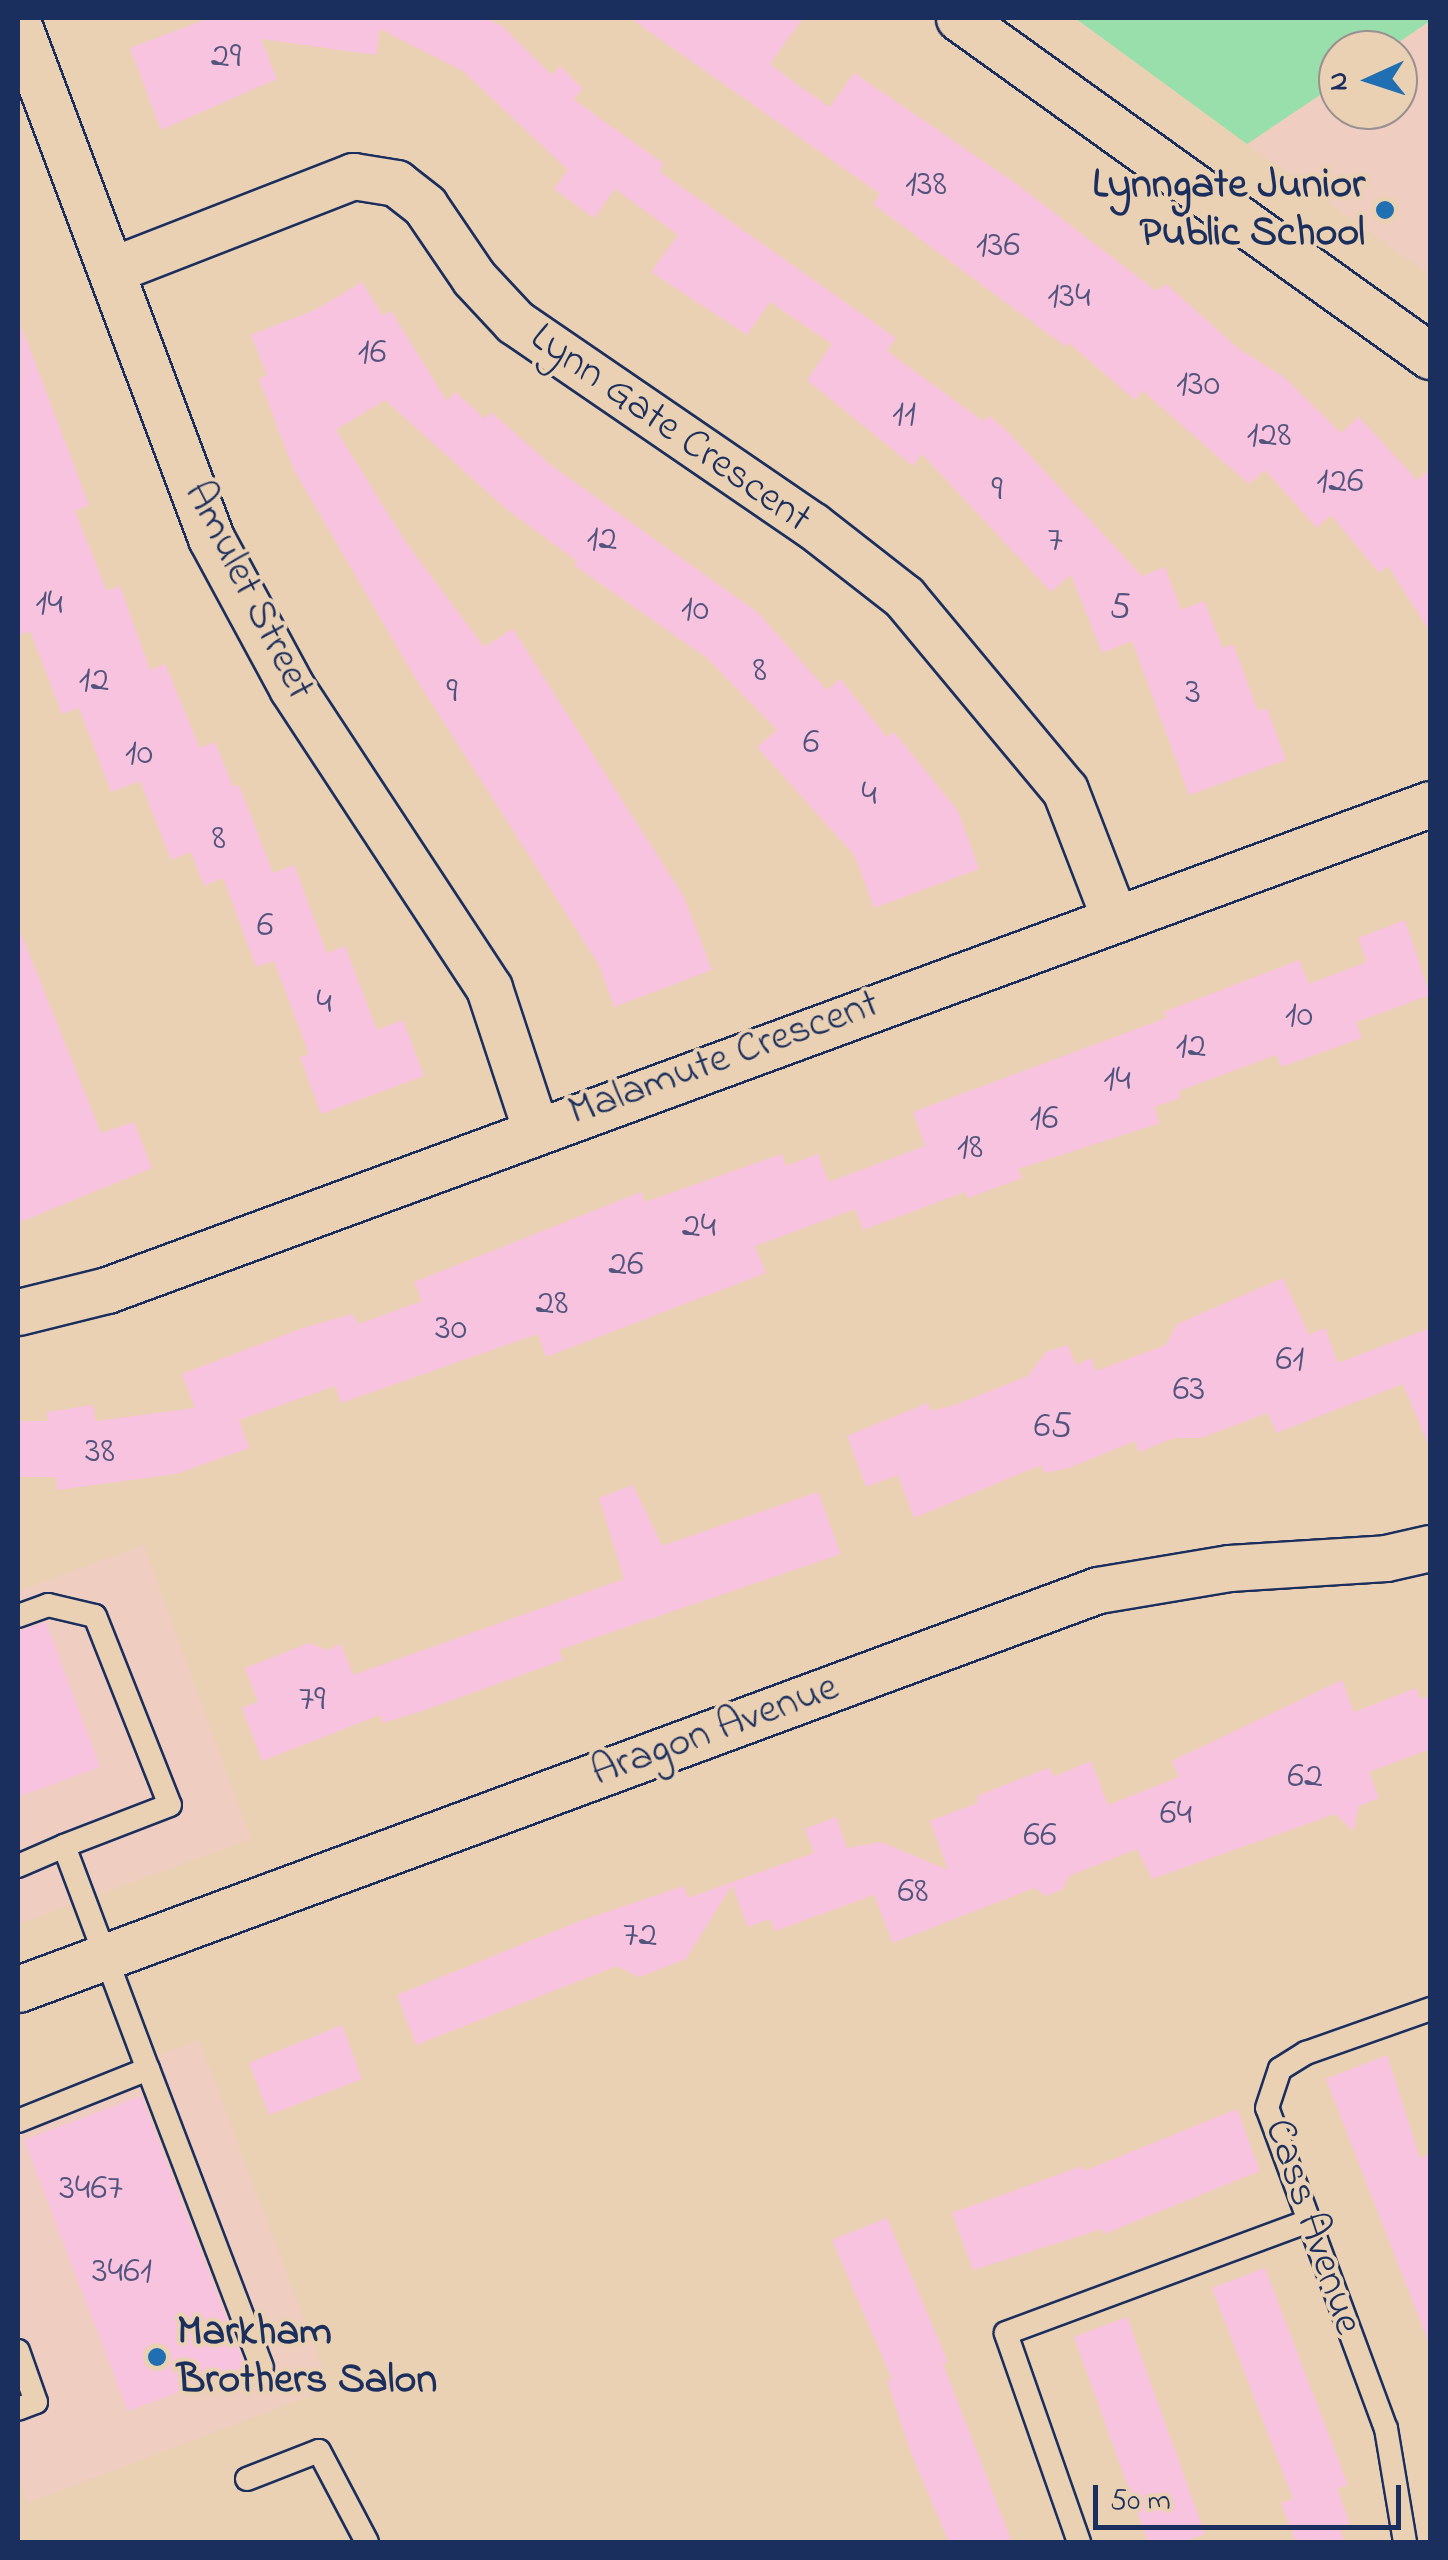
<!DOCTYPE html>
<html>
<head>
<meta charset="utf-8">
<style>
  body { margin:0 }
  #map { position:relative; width:1448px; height:2560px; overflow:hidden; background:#ebd1b3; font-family:"Indie Flower",sans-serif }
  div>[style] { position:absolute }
  .built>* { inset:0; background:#efcdc0 }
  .green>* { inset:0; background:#99dfac }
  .building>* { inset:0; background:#f7c3df }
  .roads { filter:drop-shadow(2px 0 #1b2f5e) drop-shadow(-2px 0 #1b2f5e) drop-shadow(0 2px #1b2f5e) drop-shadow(0 -2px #1b2f5e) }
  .lane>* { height:22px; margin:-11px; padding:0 11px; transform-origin:11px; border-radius:11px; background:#ebd1b3 }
  .street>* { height:45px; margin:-22.5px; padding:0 22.5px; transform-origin:22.5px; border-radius:22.5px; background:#ebd1b3 }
  .dots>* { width:28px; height:28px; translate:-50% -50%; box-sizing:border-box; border:5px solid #ebd1b3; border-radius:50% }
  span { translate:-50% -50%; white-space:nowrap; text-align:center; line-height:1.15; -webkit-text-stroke:8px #ebd1b3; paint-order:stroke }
  .number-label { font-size:38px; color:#52547e }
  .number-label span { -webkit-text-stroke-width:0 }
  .poi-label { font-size:42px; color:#1b2f5e; font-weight:700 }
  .right { translate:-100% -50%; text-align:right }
  .left { translate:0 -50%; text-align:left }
  .street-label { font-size:42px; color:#1b2f5e }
  .frame { position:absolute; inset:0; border:20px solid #1b2f5e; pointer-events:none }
  .north { position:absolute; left:1318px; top:30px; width:100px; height:100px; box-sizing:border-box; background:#ebd1b3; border:2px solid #989091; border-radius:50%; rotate:267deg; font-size:28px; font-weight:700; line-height:40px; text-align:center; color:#1b2f5e }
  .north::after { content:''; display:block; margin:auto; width:35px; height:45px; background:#1f6fb2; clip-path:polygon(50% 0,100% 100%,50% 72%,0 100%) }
  .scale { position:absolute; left:1093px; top:2485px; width:308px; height:45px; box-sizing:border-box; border:5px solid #1b2f5e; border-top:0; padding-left:12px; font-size:30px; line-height:35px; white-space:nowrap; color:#1b2f5e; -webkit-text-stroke:8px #ebd1b3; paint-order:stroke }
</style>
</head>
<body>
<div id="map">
  <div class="built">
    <div style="clip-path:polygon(1430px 21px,1430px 275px,1247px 144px,1338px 83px,1338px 110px,1398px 110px,1398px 50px,1387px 50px)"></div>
    <div style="clip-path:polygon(144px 1545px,251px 1839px,18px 1924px,18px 1591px)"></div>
    <div style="clip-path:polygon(199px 2040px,330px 2388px,28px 2503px,18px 2475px,18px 2109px)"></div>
  </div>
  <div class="green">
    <div style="clip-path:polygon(1075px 18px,1430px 18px,1430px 21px,1387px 50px,1338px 50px,1338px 83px,1247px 144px)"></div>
  </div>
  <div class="building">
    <div style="clip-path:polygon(210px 18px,253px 18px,255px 23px,256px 18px,485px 18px,502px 26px,552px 75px,560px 66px,583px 89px,573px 99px,664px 164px,659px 171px,896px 338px,887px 351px,983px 421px,989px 416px,1006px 430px,1142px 576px,1165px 567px,1181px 610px,1204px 601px,1223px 648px,1233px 644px,1258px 711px,1267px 708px,1286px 760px,1189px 795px,1132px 641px,1102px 653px,1071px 575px,1051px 592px,922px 454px,913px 466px,807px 380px,832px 344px,770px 302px,747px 335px,651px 272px,678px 235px,615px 189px,594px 218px,554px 189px,568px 170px,463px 71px,380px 29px,376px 55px,261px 39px,277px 79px,161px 130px,130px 48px)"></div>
    <div style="clip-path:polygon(630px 18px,803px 18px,770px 64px,796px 84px,830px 107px,854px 73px,1014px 182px,1156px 291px,1166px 284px,1239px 349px,1284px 377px,1341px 433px,1359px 417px,1417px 480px,1430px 470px,1430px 632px,1388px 566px,1379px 573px,1331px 515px,1317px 528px,1265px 470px,1249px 484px,1143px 391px,1135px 400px,1069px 343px,1066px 347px,873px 204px,880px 194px)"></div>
    <div style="clip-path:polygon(362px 282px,383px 316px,391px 311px,447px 401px,455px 392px,485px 419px,491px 412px,552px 466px,757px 612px,827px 690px,840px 679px,887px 737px,894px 732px,958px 811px,979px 869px,874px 908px,855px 856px,757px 747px,777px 730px,707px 658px,574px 565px,577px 561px,505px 508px,385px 400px,336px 430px,405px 541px,484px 647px,513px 629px,684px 897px,712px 970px,614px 1007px,599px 965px,411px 671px,293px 468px,259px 379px,267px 375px,251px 335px,317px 309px)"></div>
    <div style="clip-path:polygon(21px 325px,89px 505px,75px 511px,107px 591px,120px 586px,150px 670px,165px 664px,200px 748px,215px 742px,233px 787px,239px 785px,273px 873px,294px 865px,327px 953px,345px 946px,377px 1030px,403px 1020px,424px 1076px,321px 1114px,300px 1057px,309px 1054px,274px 961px,256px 967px,223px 878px,204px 886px,191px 852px,171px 860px,140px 781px,111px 792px,79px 708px,62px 714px,30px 631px,18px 636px)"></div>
    <div style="clip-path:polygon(1405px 920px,1430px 995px,1356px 1022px,1362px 1038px,1281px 1067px,1276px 1055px,1179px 1091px,1181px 1098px,1154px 1107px,1160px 1123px,1018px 1169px,1022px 1178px,968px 1198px,965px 1192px,863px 1230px,855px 1209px,755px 1246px,766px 1273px,546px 1357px,538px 1334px,341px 1403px,335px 1386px,239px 1420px,249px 1448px,176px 1474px,57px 1490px,56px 1477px,18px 1477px,18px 1421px,48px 1421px,47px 1412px,93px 1405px,96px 1421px,195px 1408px,182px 1374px,303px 1328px,352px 1314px,359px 1324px,422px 1301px,414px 1282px,641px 1192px,645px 1202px,782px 1154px,786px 1166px,818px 1154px,829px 1182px,925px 1146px,913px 1112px,1166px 1018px,1164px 1012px,1299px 960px,1309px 984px,1367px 962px,1358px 938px)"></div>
    <div style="clip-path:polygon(18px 926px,101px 1133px,134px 1122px,152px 1168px,18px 1223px)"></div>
    <div style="clip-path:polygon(1283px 1278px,1309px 1335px,1325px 1328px,1338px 1363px,1430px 1328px,1430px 1449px,1403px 1384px,1276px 1433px,1268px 1413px,1201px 1438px,1174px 1438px,1139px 1452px,1135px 1441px,1069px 1468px,1044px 1473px,1041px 1465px,914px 1518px,898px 1475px,866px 1487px,847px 1436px,928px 1403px,931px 1411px,955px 1405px,1028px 1376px,1046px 1352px,1068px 1345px,1076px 1365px,1091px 1358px,1096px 1371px,1166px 1345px,1177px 1324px)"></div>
    <div style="clip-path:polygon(633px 1485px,662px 1546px,818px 1492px,841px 1554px,559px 1650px,563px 1660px,425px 1710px,383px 1723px,380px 1715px,262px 1761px,242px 1708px,258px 1702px,245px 1668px,309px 1643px,327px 1650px,341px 1644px,353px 1675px,624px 1579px,599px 1498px)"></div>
    <div style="clip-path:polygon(46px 1622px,100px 1767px,18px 1797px,18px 1631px)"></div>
    <div style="clip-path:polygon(1342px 1680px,1354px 1712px,1416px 1688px,1420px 1699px,1430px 1696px,1430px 1749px,1369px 1772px,1379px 1798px,1359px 1806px,1353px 1831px,1335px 1814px,1152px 1879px,1137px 1849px,1069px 1876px,1063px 1889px,1046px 1896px,1034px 1888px,893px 1943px,874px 1895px,775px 1931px,770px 1919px,748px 1927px,732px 1885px,686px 1959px,639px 1977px,617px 1966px,416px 2045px,397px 1995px,580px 1921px,684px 1886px,688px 1898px,814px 1853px,805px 1829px,836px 1817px,847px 1848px,881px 1842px,948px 1870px,930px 1821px,977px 1803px,977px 1796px,1048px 1768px,1055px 1776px,1091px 1761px,1108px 1805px,1179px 1777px,1172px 1761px)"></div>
    <div style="clip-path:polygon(342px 2025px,362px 2079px,269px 2115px,249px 2063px)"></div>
    <div style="clip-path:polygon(1387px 2055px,1420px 2158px,1430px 2154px,1428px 2341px,1326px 2079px)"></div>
    <div style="clip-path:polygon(141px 2096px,245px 2367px,128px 2411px,24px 2140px)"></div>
    <div style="clip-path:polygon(1237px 2109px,1260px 2171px,1104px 2234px,1102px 2229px,973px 2270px,952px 2213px,1082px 2166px,1084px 2171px)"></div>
    <div style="clip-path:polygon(887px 2218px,948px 2362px,943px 2364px,1012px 2542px,949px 2542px,911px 2453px,887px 2381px,892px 2379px,832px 2240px)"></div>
    <div style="clip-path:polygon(1265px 2268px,1348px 2485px,1337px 2489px,1350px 2523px,1339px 2527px,1345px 2542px,1296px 2542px,1281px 2503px,1293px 2499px,1212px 2288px)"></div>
    <div style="clip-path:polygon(1127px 2317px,1205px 2534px,1181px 2542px,1148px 2542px,1074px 2337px)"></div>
  </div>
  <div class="roads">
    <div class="lane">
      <div style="left:18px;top:1616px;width:32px;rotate:-20deg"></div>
      <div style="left:48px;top:1605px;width:48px;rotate:13.2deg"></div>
      <div style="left:95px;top:1616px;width:203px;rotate:68.4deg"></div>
      <div style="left:170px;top:1805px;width:114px;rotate:158.9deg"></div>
      <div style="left:18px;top:1866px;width:50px;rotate:-23.5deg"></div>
      <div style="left:64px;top:1846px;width:238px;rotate:69.4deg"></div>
      <div style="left:18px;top:2121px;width:140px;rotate:-21.8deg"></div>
      <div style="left:148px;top:2069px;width:319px;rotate:69.1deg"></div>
      <div style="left:18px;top:2351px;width:54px;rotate:70.6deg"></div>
      <div style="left:36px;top:2402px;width:19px;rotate:159deg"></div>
      <div style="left:247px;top:2479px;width:77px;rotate:-21.3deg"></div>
      <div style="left:319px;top:2451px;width:103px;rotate:62.2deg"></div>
      <div style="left:1079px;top:2542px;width:221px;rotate:-109.3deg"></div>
      <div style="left:1006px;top:2333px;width:320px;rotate:-20.3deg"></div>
      <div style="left:1405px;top:2542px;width:115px;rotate:-99.5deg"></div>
      <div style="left:1386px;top:2429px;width:342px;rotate:-110.3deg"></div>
      <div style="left:1267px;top:2108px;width:41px;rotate:-71.6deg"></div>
      <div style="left:1280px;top:2069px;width:31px;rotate:-32deg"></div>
      <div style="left:1306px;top:2053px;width:132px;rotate:-19.5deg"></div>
    </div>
    <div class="street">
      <div style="left:959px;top:18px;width:580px;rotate:35.66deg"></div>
      <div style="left:18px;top:24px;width:549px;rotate:69.42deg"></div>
      <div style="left:211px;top:538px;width:170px;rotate:61.6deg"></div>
      <div style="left:292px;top:688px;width:359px;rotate:56.7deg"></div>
      <div style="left:489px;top:988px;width:147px;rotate:71.8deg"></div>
      <div style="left:112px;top:270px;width:259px;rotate:-21.3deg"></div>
      <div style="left:353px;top:176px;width:44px;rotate:9.2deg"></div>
      <div style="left:396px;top:183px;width:37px;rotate:38deg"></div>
      <div style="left:425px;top:206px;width:87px;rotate:55.8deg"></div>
      <div style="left:474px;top:278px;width:60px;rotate:47deg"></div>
      <div style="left:515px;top:322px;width:360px;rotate:34.4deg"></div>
      <div style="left:812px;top:525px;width:117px;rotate:38deg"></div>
      <div style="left:904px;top:597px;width:251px;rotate:50.2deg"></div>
      <div style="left:1065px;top:790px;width:136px;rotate:68.9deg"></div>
      <div style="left:18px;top:1312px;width:92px;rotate:-13.9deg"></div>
      <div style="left:107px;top:1290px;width:1409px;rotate:-20.17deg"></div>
      <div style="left:18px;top:1989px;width:1151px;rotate:-20.28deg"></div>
      <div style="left:1098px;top:1590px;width:133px;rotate:-9.5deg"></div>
      <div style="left:1229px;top:1568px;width:157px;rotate:-3.6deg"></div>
      <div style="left:1386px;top:1558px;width:45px;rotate:-12.8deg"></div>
    </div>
  </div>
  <div class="dots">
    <div style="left:1385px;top:210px;background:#1f6fb2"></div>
    <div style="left:157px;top:2357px;background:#1f6fb2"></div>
  </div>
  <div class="number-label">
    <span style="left:226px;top:58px">29</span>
    <span style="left:926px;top:186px">138</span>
    <span style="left:998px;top:247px">136</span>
    <span style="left:1069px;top:298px">134</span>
    <span style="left:372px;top:354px">16</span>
    <span style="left:1198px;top:386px">130</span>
    <span style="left:904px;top:416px">11</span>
    <span style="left:1269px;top:437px">128</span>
    <span style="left:1340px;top:483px">126</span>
    <span style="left:997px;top:491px">9</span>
    <span style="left:602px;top:541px">12</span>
    <span style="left:1055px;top:542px">7</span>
    <span style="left:49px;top:605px">14</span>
    <span style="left:1120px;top:609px">5</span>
    <span style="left:695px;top:611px">10</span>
    <span style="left:760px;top:672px">8</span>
    <span style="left:94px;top:682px">12</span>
    <span style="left:452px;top:693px">9</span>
    <span style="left:1193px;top:694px">3</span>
    <span style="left:811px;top:744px">6</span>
    <span style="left:139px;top:755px">10</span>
    <span style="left:869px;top:796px">4</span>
    <span style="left:219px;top:840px">8</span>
    <span style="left:265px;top:927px">6</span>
    <span style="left:324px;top:1004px">4</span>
    <span style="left:1299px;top:1017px">10</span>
    <span style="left:1191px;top:1048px">12</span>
    <span style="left:1117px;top:1081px">14</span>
    <span style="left:1044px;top:1120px">16</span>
    <span style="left:970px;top:1149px">18</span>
    <span style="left:699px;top:1228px">24</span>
    <span style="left:626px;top:1266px">26</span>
    <span style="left:552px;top:1305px">28</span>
    <span style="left:451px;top:1330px">30</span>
    <span style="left:1290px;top:1361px">61</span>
    <span style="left:1189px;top:1391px">63</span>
    <span style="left:1053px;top:1428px">65</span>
    <span style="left:100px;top:1453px">38</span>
    <span style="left:312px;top:1701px">79</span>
    <span style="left:1305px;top:1778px">62</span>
    <span style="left:1176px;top:1815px">64</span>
    <span style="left:1040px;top:1837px">66</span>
    <span style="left:913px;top:1893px">68</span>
    <span style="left:640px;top:1937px">72</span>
    <span style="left:91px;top:2190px">3467</span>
    <span style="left:122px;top:2273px">3461</span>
  </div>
  <div class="poi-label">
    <span class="right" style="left:1365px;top:210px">Lynngate Junior<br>Public School</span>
    <span class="left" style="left:177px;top:2357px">Markham<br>Brothers Salon</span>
  </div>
  <div class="street-label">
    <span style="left:670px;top:429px;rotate:35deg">Lynn Gate Crescent</span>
    <span style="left:248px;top:591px;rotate:63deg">Amulet Street</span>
    <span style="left:724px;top:1059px;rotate:-20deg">Malamute Crescent</span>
    <span style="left:715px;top:1731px;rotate:-20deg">Aragon Avenue</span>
    <span style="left:1312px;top:2227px;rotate:71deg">Cass Avenue</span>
  </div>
  <div class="frame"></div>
  <div class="north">N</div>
  <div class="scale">50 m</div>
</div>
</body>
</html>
